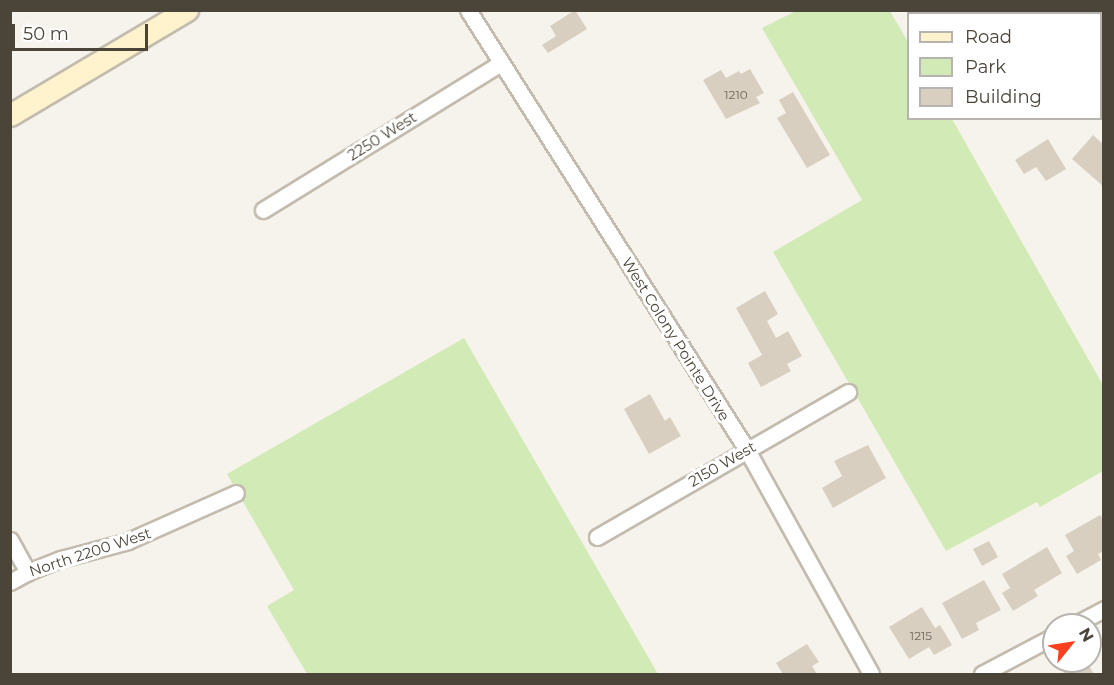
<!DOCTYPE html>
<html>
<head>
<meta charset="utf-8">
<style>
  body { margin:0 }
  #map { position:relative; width:1114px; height:685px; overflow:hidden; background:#f6f3ec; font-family:Montserrat,sans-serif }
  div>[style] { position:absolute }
  .green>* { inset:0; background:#d2eab5 }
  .building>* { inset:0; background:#d8cfc1 }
  .roads { filter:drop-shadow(2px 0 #c2bbae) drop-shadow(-2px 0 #c2bbae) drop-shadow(0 2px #c2bbae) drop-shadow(0 -2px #c2bbae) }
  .street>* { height:15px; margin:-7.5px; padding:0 7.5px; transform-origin:7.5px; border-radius:7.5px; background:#fff }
  .secondary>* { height:21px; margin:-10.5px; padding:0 10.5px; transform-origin:10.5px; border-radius:10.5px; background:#fff3cd }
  span { translate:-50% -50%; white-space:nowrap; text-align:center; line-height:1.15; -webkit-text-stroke:6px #fff; paint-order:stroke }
  .number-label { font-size:12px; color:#6e675b }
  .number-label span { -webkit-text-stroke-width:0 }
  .street-label { font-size:15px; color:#4b4439 }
  .frame { position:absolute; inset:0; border:12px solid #4b4439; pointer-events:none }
  .legend { position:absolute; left:907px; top:12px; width:195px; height:108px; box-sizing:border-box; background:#fff; border:2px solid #b7b4b0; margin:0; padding:8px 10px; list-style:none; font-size:18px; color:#4b4439 }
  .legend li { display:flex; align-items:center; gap:12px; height:30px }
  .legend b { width:30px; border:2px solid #b7b4b0 }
  .north { position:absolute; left:1042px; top:613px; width:60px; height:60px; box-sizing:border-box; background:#fff; border:2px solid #b7b4b0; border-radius:50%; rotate:60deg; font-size:16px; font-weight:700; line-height:24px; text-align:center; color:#4b4439 }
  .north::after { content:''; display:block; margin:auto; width:21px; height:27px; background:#fc3f1d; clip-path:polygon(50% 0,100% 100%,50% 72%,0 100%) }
  .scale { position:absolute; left:12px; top:24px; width:136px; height:27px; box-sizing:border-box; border:3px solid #4b4439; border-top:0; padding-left:8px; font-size:18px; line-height:21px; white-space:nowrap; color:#4b4439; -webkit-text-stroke:4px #fff; paint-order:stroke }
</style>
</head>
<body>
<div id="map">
  <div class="green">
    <div style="clip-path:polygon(796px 11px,890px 11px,908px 42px,908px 118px,952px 119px,1103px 385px,1103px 471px,1040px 507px,1037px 502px,946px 551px,773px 252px,862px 200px,762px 28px)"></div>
    <div style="clip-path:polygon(464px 338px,658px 674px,307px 674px,267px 606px,294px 590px,227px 474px)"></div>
  </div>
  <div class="building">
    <div style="clip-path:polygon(575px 10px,587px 29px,548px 53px,542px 45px,556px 36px,550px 26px)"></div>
    <div style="clip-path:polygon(750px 69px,764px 93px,756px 97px,760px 103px,726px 119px,703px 80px,721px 70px,726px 78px,739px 71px,741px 74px)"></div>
    <div style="clip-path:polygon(793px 92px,830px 155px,807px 168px,777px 118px,786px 113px,779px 100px)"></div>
    <div style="clip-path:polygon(1093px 135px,1104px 145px,1104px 187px,1072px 159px)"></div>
    <div style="clip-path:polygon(1048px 139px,1066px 169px,1046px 181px,1036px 167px,1024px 174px,1015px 160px)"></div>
    <div style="clip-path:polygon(765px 291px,778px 314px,767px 321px,776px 338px,788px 331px,802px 356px,787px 364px,791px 371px,761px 387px,748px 363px,762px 355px,736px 308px)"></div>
    <div style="clip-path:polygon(650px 394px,665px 421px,670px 417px,681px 436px,649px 454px,624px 409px)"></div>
    <div style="clip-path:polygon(868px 445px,886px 478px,833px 508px,822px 488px,842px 476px,834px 461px)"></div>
    <div style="clip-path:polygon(1100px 515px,1104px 521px,1104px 551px,1098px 554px,1101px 560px,1077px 574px,1066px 556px,1074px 551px,1065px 535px)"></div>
    <div style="clip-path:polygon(989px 541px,998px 557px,982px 566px,973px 549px)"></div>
    <div style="clip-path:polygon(1047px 547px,1062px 573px,1034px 590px,1038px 596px,1013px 611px,1002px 593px,1010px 588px,1002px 574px)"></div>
    <div style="clip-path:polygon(984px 580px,1001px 610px,976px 623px,979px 630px,962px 639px,942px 603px)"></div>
    <div style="clip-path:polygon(922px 607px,935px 628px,940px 625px,952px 645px,934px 655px,929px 647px,909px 659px,889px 627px)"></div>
    <div style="clip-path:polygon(807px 644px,819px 662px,812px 666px,817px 674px,783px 674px,776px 663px)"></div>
    <div style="clip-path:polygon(1083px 661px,1086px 661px,1094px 674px,1061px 674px)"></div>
  </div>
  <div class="roads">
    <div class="street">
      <div style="left:468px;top:10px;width:521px;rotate:57.62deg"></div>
      <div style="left:747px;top:450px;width:256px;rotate:61deg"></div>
      <div style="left:263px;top:210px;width:280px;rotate:-31.7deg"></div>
      <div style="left:597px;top:537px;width:290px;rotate:-30deg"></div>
      <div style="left:10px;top:540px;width:37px;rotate:61deg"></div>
      <div style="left:10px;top:582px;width:21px;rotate:-29deg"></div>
      <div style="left:28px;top:572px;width:35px;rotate:-22deg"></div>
      <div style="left:61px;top:559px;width:69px;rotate:-15deg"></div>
      <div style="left:128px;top:541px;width:118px;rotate:-24deg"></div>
      <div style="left:1074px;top:625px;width:34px;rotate:-28deg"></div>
      <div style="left:982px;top:674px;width:81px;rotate:-27.8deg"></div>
    </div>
    <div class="secondary">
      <div style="left:10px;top:115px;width:206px;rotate:-30.7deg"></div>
    </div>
  </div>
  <div class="number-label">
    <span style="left:736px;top:95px">1210</span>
    <span style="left:921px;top:636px">1215</span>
  </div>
  <div class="street-label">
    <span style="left:382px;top:136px;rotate:-32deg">2250 West</span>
    <span style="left:676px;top:339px;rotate:58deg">West Colony Pointe Drive</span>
    <span style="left:722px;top:464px;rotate:-30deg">2150 West</span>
    <span style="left:90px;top:552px;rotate:-18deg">North 2200 West</span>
  </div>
  <div class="frame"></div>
  <ul class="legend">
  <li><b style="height:8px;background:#fff3cd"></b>Road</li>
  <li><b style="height:16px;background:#d2eab5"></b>Park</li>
  <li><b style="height:16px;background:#d8cfc1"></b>Building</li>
  </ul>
  <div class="north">N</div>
  <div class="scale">50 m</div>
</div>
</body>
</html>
